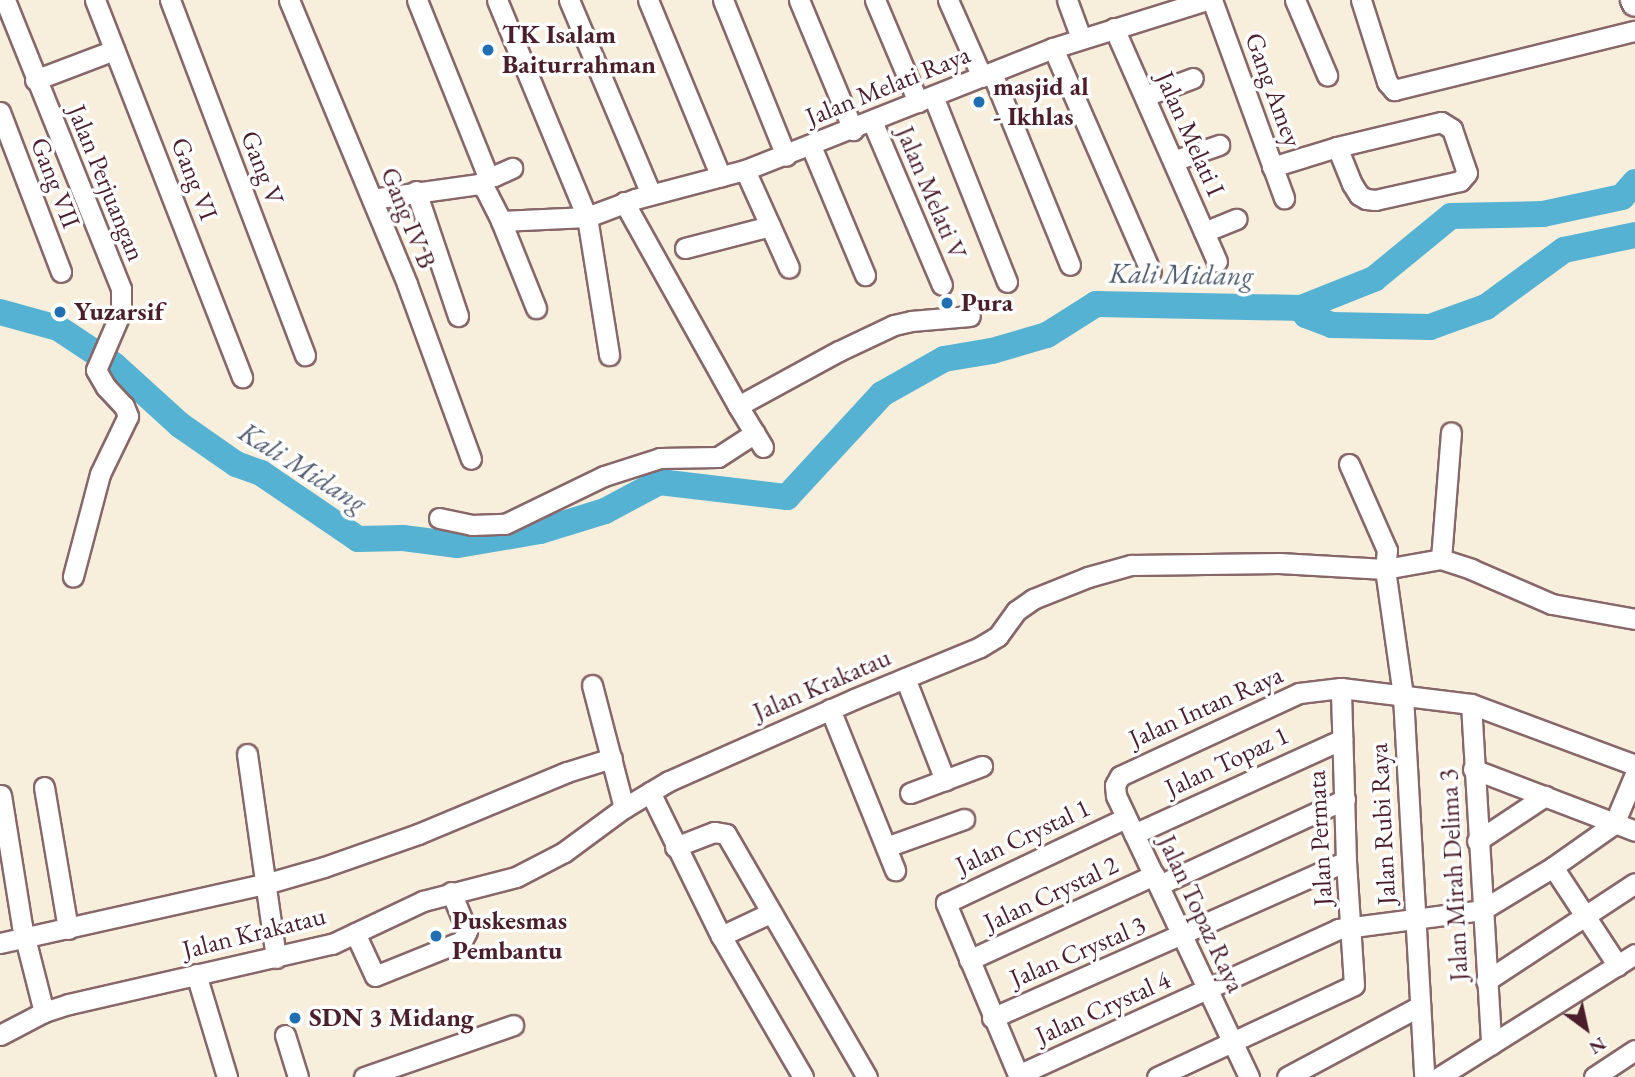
<!DOCTYPE html>
<html>
<head>
<meta charset="utf-8">
<style>
  body { margin:0 }
  #map { position:relative; width:1635px; height:1077px; overflow:hidden; background:#f7eedc; font-family:"EB Garamond",serif }
  div>[style] { position:absolute }
  .river>* { height:26px; margin:-13px; padding:0 13px; transform-origin:13px; border-radius:13px; background:#55b2d3 }
  .roads { filter:drop-shadow(2px 0 #876769) drop-shadow(-2px 0 #876769) drop-shadow(0 2px #876769) drop-shadow(0 -2px #876769) }
  .minor>* { height:19px; margin:-9.5px; padding:0 9.5px; transform-origin:9.5px; border-radius:9.5px; background:#fff }
  .major>* { height:24px; margin:-12px; padding:0 12px; transform-origin:12px; border-radius:12px; background:#fff }
  .dots>* { width:19px; height:19px; translate:-50% -50%; box-sizing:border-box; border:4px solid #fff; border-radius:50% }
  span { translate:-50% -50%; white-space:nowrap; text-align:center; line-height:1.15; -webkit-text-stroke:7px #fff; paint-order:stroke }
  .poi-label { font-size:26px; color:#4a1f2b; font-weight:700 }
  .left { translate:0 -50%; text-align:left }
  .street-label { font-size:26px; color:#4a1f2b }
  .water-label { font-size:28px; color:#4e5a6e; font-style:italic }
  .north { position:absolute; left:1551px; top:993px; width:70px; height:70px; -webkit-text-stroke:5px #fff; paint-order:stroke; rotate:147deg; font-size:19px; font-weight:700; line-height:28px; text-align:center; color:#4a1f2b }
  .north::after { content:''; display:block; margin:auto; width:24px; height:32px; background:#4a1f2b; clip-path:polygon(50% 0,100% 100%,50% 72%,0 100%) }
</style>
</head>
<body>
<div id="map">
  <div class="river">
    <div style="left:1301px;top:308px;width:9px;rotate:54deg"></div>
    <div style="left:1306px;top:315px;width:28px;rotate:21deg"></div>
    <div style="left:1332px;top:325px;width:98px;rotate:1.2deg"></div>
    <div style="left:1430px;top:327px;width:59px;rotate:-19.7deg"></div>
    <div style="left:1486px;top:307px;width:97px;rotate:-36.2deg"></div>
    <div style="left:1564px;top:250px;width:73px;rotate:-11.9deg"></div>
    <div style="left:0;top:312px;width:60px;rotate:15.4deg"></div>
    <div style="left:58px;top:328px;width:67px;rotate:33.5deg"></div>
    <div style="left:114px;top:365px;width:89px;rotate:42.3deg"></div>
    <div style="left:180px;top:425px;width:68px;rotate:34.9deg"></div>
    <div style="left:236px;top:464px;width:27px;rotate:20deg"></div>
    <div style="left:261px;top:473px;width:117px;rotate:34.2deg"></div>
    <div style="left:358px;top:539px;width:45px;rotate:-1.3deg"></div>
    <div style="left:403px;top:538px;width:55px;rotate:7.3deg"></div>
    <div style="left:458px;top:545px;width:83px;rotate:-9.7deg"></div>
    <div style="left:540px;top:531px;width:68px;rotate:-17.1deg"></div>
    <div style="left:605px;top:511px;width:61px;rotate:-28.2deg"></div>
    <div style="left:659px;top:482px;width:129px;rotate:6.7deg"></div>
    <div style="left:787px;top:497px;width:140px;rotate:-47.3deg"></div>
    <div style="left:882px;top:394px;width:71px;rotate:-29.4deg"></div>
    <div style="left:944px;top:359px;width:49px;rotate:-9.5deg"></div>
    <div style="left:992px;top:351px;width:57px;rotate:-16.2deg"></div>
    <div style="left:1047px;top:335px;width:58px;rotate:-32.3deg"></div>
    <div style="left:1096px;top:304px;width:205px;rotate:1.1deg"></div>
    <div style="left:1301px;top:308px;width:79px;rotate:-21.7deg"></div>
    <div style="left:1374px;top:279px;width:99px;rotate:-39.3deg"></div>
    <div style="left:1451px;top:216px;width:92px;rotate:-1.2deg"></div>
    <div style="left:1543px;top:214px;width:81px;rotate:-12.1deg"></div>
    <div style="left:1622px;top:197px;width:20px;rotate:-49deg"></div>
  </div>
  <div class="roads">
    <div class="minor">
      <div style="left:5px;top:0;width:311px;rotate:68.1deg"></div>
      <div style="left:121px;top:289px;width:23px;rotate:90deg"></div>
      <div style="left:121px;top:312px;width:63px;rotate:113.3deg"></div>
      <div style="left:96px;top:370px;width:20px;rotate:60deg"></div>
      <div style="left:106px;top:387px;width:26px;rotate:47deg"></div>
      <div style="left:124px;top:406px;width:11px;rotate:68deg"></div>
      <div style="left:128px;top:416px;width:64px;rotate:115.8deg"></div>
      <div style="left:100px;top:474px;width:106px;rotate:104.8deg"></div>
      <div style="left:95px;top:0;width:405px;rotate:68.7deg"></div>
      <div style="left:170px;top:0;width:380px;rotate:69.2deg"></div>
      <div style="left:289px;top:0;width:308px;rotate:67.4deg"></div>
      <div style="left:407px;top:284px;width:186px;rotate:69.9deg"></div>
      <div style="left:417px;top:0;width:185px;rotate:68.1deg"></div>
      <div style="left:486px;top:172px;width:9px;rotate:27deg"></div>
      <div style="left:494px;top:176px;width:20px;rotate:-24deg"></div>
      <div style="left:497px;top:0;width:235px;rotate:67.5deg"></div>
      <div style="left:587px;top:217px;width:140px;rotate:80.9deg"></div>
      <div style="left:569px;top:0;width:211px;rotate:67.1deg"></div>
      <div style="left:648px;top:0;width:191px;rotate:67.6deg"></div>
      <div style="left:723px;top:0;width:168px;rotate:68deg"></div>
      <div style="left:799px;top:0;width:141px;rotate:67.4deg"></div>
      <div style="left:875px;top:0;width:111px;rotate:67.1deg"></div>
      <div style="left:948px;top:0;width:84px;rotate:66.2deg"></div>
      <div style="left:1067px;top:0;width:40px;rotate:69.8deg"></div>
      <div style="left:1212px;top:0;width:211px;rotate:70deg"></div>
      <div style="left:1295px;top:0;width:82px;rotate:66.9deg"></div>
      <div style="left:1361px;top:0;width:86px;rotate:72.4deg"></div>
      <div style="left:1387px;top:82px;width:11px;rotate:49deg"></div>
      <div style="left:1394px;top:90px;width:248px;rotate:-13.8deg"></div>
      <div style="left:1114px;top:28px;width:255px;rotate:66.2deg"></div>
      <div style="left:1053px;top:48px;width:244px;rotate:66.4deg"></div>
      <div style="left:992px;top:73px;width:207px;rotate:67.9deg"></div>
      <div style="left:35px;top:80px;width:85px;rotate:-20.8deg"></div>
      <div style="left:933px;top:96px;width:200px;rotate:68.3deg"></div>
      <div style="left:1145px;top:96px;width:51px;rotate:-20.6deg"></div>
      <div style="left:0;top:112px;width:171px;rotate:69.1deg"></div>
      <div style="left:872px;top:121px;width:178px;rotate:66.9deg"></div>
      <div style="left:811px;top:146px;width:140px;rotate:67.3deg"></div>
      <div style="left:1173px;top:161px;width:49px;rotate:-19.2deg"></div>
      <div style="left:1272px;top:167px;width:68px;rotate:-17.1deg"></div>
      <div style="left:1337px;top:147px;width:107px;rotate:-13.5deg"></div>
      <div style="left:1441px;top:122px;width:13px;rotate:32deg"></div>
      <div style="left:1452px;top:129px;width:46px;rotate:71.2deg"></div>
      <div style="left:1467px;top:173px;width:11px;rotate:131deg"></div>
      <div style="left:1460px;top:181px;width:87px;rotate:167.4deg"></div>
      <div style="left:1375px;top:200px;width:9px;rotate:-174deg"></div>
      <div style="left:1366px;top:199px;width:8px;rotate:-150deg"></div>
      <div style="left:1359px;top:195px;width:13px;rotate:-122deg"></div>
      <div style="left:1352px;top:184px;width:40px;rotate:-112deg"></div>
      <div style="left:745px;top:170px;width:107px;rotate:65.8deg"></div>
      <div style="left:416px;top:191px;width:132px;rotate:71.4deg"></div>
      <div style="left:372px;top:199px;width:108px;rotate:-8deg"></div>
      <div style="left:479px;top:184px;width:8px;rotate:40deg"></div>
      <div style="left:485px;top:189px;width:36px;rotate:63deg"></div>
      <div style="left:501px;top:221px;width:86px;rotate:-2.7deg"></div>
      <div style="left:587px;top:217px;width:51px;rotate:-20.6deg"></div>
      <div style="left:635px;top:199px;width:114px;rotate:-14.8deg"></div>
      <div style="left:745px;top:170px;width:331px;rotate:-21.6deg"></div>
      <div style="left:1053px;top:48px;width:161px;rotate:-17.3deg"></div>
      <div style="left:624px;top:202px;width:234px;rotate:60.8deg"></div>
      <div style="left:738px;top:406px;width:115px;rotate:-28.6deg"></div>
      <div style="left:839px;top:351px;width:61px;rotate:-25.3deg"></div>
      <div style="left:894px;top:325px;width:17px;rotate:-13deg"></div>
      <div style="left:911px;top:321px;width:59px;rotate:-4.8deg"></div>
      <div style="left:501px;top:221px;width:94px;rotate:68.1deg"></div>
      <div style="left:1204px;top:232px;width:35px;rotate:-22deg"></div>
      <div style="left:685px;top:248px;width:88px;rotate:-14.5deg"></div>
      <div style="left:738px;top:406px;width:48px;rotate:58.6deg"></div>
      <div style="left:1349px;top:464px;width:94px;rotate:66.2deg"></div>
      <div style="left:1387px;top:550px;width:19px;rotate:96deg"></div>
      <div style="left:1385px;top:569px;width:128px;rotate:81.9deg"></div>
      <div style="left:1403px;top:696px;width:382px;rotate:86.8deg"></div>
      <div style="left:439px;top:518px;width:34px;rotate:12deg"></div>
      <div style="left:472px;top:525px;width:33px;rotate:-2deg"></div>
      <div style="left:505px;top:524px;width:110px;rotate:-25.9deg"></div>
      <div style="left:604px;top:476px;width:59px;rotate:-17.8deg"></div>
      <div style="left:660px;top:458px;width:58px;rotate:-1deg"></div>
      <div style="left:718px;top:457px;width:44px;rotate:-33deg"></div>
      <div style="left:1441px;top:559px;width:127px;rotate:-85.5deg"></div>
      <div style="left:905px;top:678px;width:110px;rotate:68.6deg"></div>
      <div style="left:592px;top:685px;width:127px;rotate:75.4deg"></div>
      <div style="left:1471px;top:704px;width:341px;rotate:86.6deg"></div>
      <div style="left:830px;top:709px;width:174px;rotate:68deg"></div>
      <div style="left:247px;top:754px;width:206px;rotate:81.9deg"></div>
      <div style="left:1473px;top:769px;width:173px;rotate:20.9deg"></div>
      <div style="left:44px;top:787px;width:144px;rotate:80.4deg"></div>
      <div style="left:650px;top:792px;width:161px;rotate:63.8deg"></div>
      <div style="left:721px;top:936px;width:163px;rotate:59.8deg"></div>
      <div style="left:910px;top:793px;width:77px;rotate:-20.6deg"></div>
      <div style="left:1px;top:795px;width:133px;rotate:80.9deg"></div>
      <div style="left:22px;top:926px;width:89px;rotate:75.7deg"></div>
      <div style="left:1134px;top:834px;width:229px;rotate:-24.5deg"></div>
      <div style="left:1477px;top:841px;width:82px;rotate:-33.5deg"></div>
      <div style="left:675px;top:847px;width:42px;rotate:-21deg"></div>
      <div style="left:714px;top:832px;width:12px;rotate:9deg"></div>
      <div style="left:726px;top:834px;width:281px;rotate:59.9deg"></div>
      <div style="left:886px;top:847px;width:83px;rotate:-19.7deg"></div>
      <div style="left:1553px;top:867px;width:118px;rotate:56.7deg"></div>
      <div style="left:1159px;top:885px;width:205px;rotate:-24.8deg"></div>
      <div style="left:355px;top:933px;width:47px;rotate:65.1deg"></div>
      <div style="left:375px;top:976px;width:94px;rotate:-21.9deg"></div>
      <div style="left:462px;top:941px;width:11px;rotate:-63deg"></div>
      <div style="left:467px;top:931px;width:42px;rotate:-112.3deg"></div>
      <div style="left:721px;top:936px;width:54px;rotate:-25.1deg"></div>
      <div style="left:0;top:943px;width:271px;rotate:-12.6deg"></div>
      <div style="left:265px;top:884px;width:61px;rotate:-16.1deg"></div>
      <div style="left:324px;top:867px;width:100px;rotate:-19.3deg"></div>
      <div style="left:418px;top:834px;width:161px;rotate:-22.6deg"></div>
      <div style="left:567px;top:772px;width:47px;rotate:-17.3deg"></div>
      <div style="left:969px;top:960px;width:204px;rotate:-24.7deg"></div>
      <div style="left:196px;top:974px;width:108px;rotate:73.2deg"></div>
      <div style="left:1486px;top:981px;width:178px;rotate:-33.3deg"></div>
      <div style="left:992px;top:1018px;width:387px;rotate:-23.9deg"></div>
      <div style="left:0;top:1035px;width:50px;rotate:-27.6deg"></div>
      <div style="left:44px;top:1012px;width:26px;rotate:-18deg"></div>
      <div style="left:69px;top:1004px;width:270px;rotate:-12.9deg"></div>
      <div style="left:332px;top:944px;width:101px;rotate:-25.3deg"></div>
      <div style="left:423px;top:901px;width:96px;rotate:-14.5deg"></div>
      <div style="left:516px;top:877px;width:54px;rotate:-27.5deg"></div>
      <div style="left:564px;top:852px;width:74px;rotate:-36.3deg"></div>
      <div style="left:624px;top:808px;width:52px;rotate:-31deg"></div>
      <div style="left:669px;top:781px;width:202px;rotate:-23.9deg"></div>
      <div style="left:854px;top:699px;width:136px;rotate:-22.4deg"></div>
      <div style="left:980px;top:647px;width:21px;rotate:-31deg"></div>
      <div style="left:998px;top:636px;width:31px;rotate:-54deg"></div>
      <div style="left:1016px;top:611px;width:21px;rotate:-35deg"></div>
      <div style="left:1033px;top:599px;width:59px;rotate:-21.8deg"></div>
      <div style="left:1088px;top:577px;width:45px;rotate:-15.6deg"></div>
      <div style="left:1131px;top:565px;width:148px;rotate:-0.8deg"></div>
      <div style="left:1279px;top:563px;width:106px;rotate:3.2deg"></div>
      <div style="left:1385px;top:569px;width:57px;rotate:-10.1deg"></div>
      <div style="left:1441px;top:559px;width:32px;rotate:18deg"></div>
      <div style="left:1471px;top:569px;width:88px;rotate:23.4deg"></div>
      <div style="left:1552px;top:604px;width:84px;rotate:10.2deg"></div>
      <div style="left:285px;top:1035px;width:44px;rotate:72.8deg"></div>
      <div style="left:1018px;top:1075px;width:352px;rotate:-24.5deg"></div>
      <div style="left:1338px;top:929px;width:145px;rotate:-7.5deg"></div>
      <div style="left:1482px;top:910px;width:83px;rotate:-31.2deg"></div>
      <div style="left:1553px;top:867px;width:75px;rotate:-35.2deg"></div>
      <div style="left:1614px;top:824px;width:54px;rotate:-67.2deg"></div>
      <div style="left:364px;top:1077px;width:158px;rotate:-19.2deg"></div>
      <div style="left:1019px;top:1077px;width:189px;rotate:-112.8deg"></div>
      <div style="left:946px;top:903px;width:199px;rotate:-25.3deg"></div>
      <div style="left:1157px;top:1077px;width:217px;rotate:-25deg"></div>
      <div style="left:1354px;top:985px;width:124px;rotate:-93.7deg"></div>
      <div style="left:1346px;top:861px;width:173px;rotate:-91.7deg"></div>
      <div style="left:1249px;top:1077px;width:311px;rotate:-115.3deg"></div>
      <div style="left:1116px;top:796px;width:11px;rotate:-95deg"></div>
      <div style="left:1115px;top:785px;width:10px;rotate:-61deg"></div>
      <div style="left:1120px;top:776px;width:197px;rotate:-24.9deg"></div>
      <div style="left:1299px;top:693px;width:42px;rotate:-6.8deg"></div>
      <div style="left:1341px;top:688px;width:131px;rotate:7deg"></div>
      <div style="left:1471px;top:704px;width:175px;rotate:20.4deg"></div>
      <div style="left:1287px;top:1077px;width:151px;rotate:-28.1deg"></div>
      <div style="left:1439px;top:1077px;width:231px;rotate:-32.1deg"></div>
      <div style="left:1594px;top:1077px;width:49px;rotate:-33.4deg"></div>
    </div>
    <div class="major">
      <div style="left:1633px;top:0;width:4px;rotate:63deg"></div>
    </div>
  </div>
  <div class="dots">
    <div style="left:488px;top:50px;background:#1f6fb2"></div>
    <div style="left:979px;top:102px;background:#1f6fb2"></div>
    <div style="left:947px;top:303px;background:#1f6fb2"></div>
    <div style="left:60px;top:312px;background:#1f6fb2"></div>
    <div style="left:436px;top:936px;background:#1f6fb2"></div>
    <div style="left:295px;top:1018px;background:#1f6fb2"></div>
  </div>
  <div class="poi-label">
    <span class="left" style="left:502px;top:50px">TK Isalam<br>Baiturrahman</span>
    <span class="left" style="left:993px;top:102px">masjid al<br>- Ikhlas</span>
    <span class="left" style="left:961px;top:303px">Pura</span>
    <span class="left" style="left:74px;top:312px">Yuzarsif</span>
    <span class="left" style="left:452px;top:936px">Puskesmas<br>Pembantu</span>
    <span class="left" style="left:309px;top:1018px">SDN 3 Midang</span>
  </div>
  <div class="street-label">
    <span style="left:888px;top:86px;rotate:-22deg">Jalan Melati Raya</span>
    <span style="left:1273px;top:90px;rotate:70deg">Gang Amey</span>
    <span style="left:1190px;top:134px;rotate:66deg">Jalan Melati I</span>
    <span style="left:262px;top:168px;rotate:69deg">Gang V</span>
    <span style="left:194px;top:179px;rotate:69deg">Gang VI</span>
    <span style="left:55px;top:183px;rotate:69deg">Gang VII</span>
    <span style="left:106px;top:183px;rotate:68deg">Jalan Perjuangan</span>
    <span style="left:931px;top:193px;rotate:67deg">Jalan Melati V</span>
    <span style="left:408px;top:218px;rotate:68deg">Gang IV B</span>
    <span style="left:822px;top:685px;rotate:-23deg">Jalan Krakatau</span>
    <span style="left:1206px;top:707px;rotate:-24deg">Jalan Intan Raya</span>
    <span style="left:1227px;top:762px;rotate:-25deg">Jalan Topaz 1</span>
    <span style="left:1383px;top:824px;rotate:-93deg">Jalan Rubi Raya</span>
    <span style="left:1023px;top:837px;rotate:-25deg">Jalan Crystal 1</span>
    <span style="left:1320px;top:838px;rotate:-93deg">Jalan Permata</span>
    <span style="left:1454px;top:875px;rotate:-93deg">Jalan Mirah Delima 3</span>
    <span style="left:1051px;top:894px;rotate:-25deg">Jalan Crystal 2</span>
    <span style="left:1201px;top:914px;rotate:65deg">Jalan Topaz Raya</span>
    <span style="left:254px;top:933px;rotate:-14deg">Jalan Krakatau</span>
    <span style="left:1078px;top:952px;rotate:-23deg">Jalan Crystal 3</span>
    <span style="left:1103px;top:1008px;rotate:-24deg">Jalan Crystal 4</span>
  </div>
  <div class="water-label">
    <span style="left:1181px;top:274px;rotate:1deg">Kali Midang</span>
    <span style="left:303px;top:467px;rotate:32deg">Kali Midang</span>
  </div>
  <div class="north">N</div>
</div>
</body>
</html>
